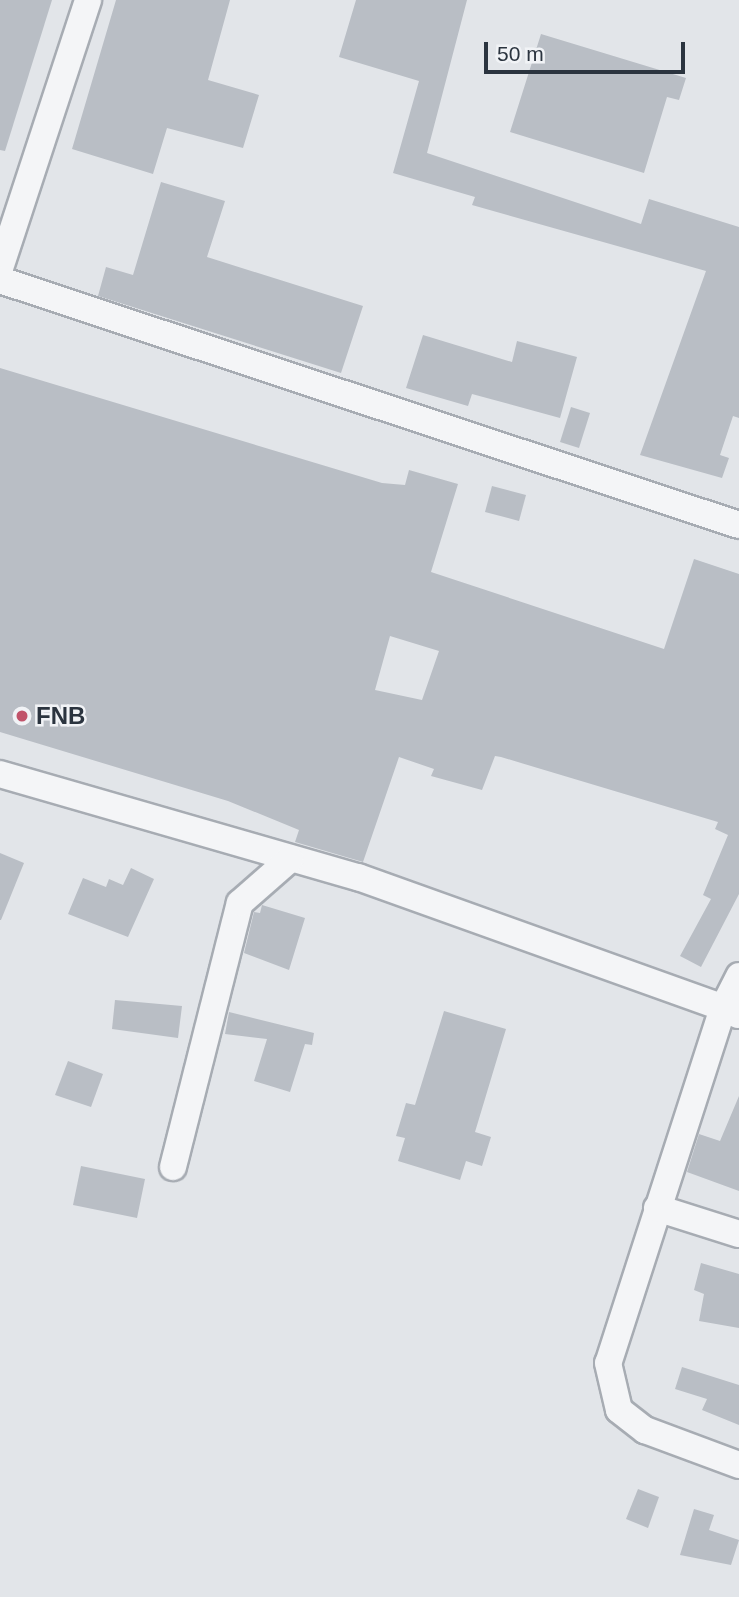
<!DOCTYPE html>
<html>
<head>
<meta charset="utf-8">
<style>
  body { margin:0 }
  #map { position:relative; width:739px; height:1597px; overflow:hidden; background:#e2e5e9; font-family:Arial,sans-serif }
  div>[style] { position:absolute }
  .building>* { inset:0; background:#b9bec5 }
  .roads { filter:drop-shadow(2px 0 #a7acb3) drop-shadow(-2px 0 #a7acb3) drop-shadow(0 2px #a7acb3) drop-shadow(0 -2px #a7acb3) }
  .minor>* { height:26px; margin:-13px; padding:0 13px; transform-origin:13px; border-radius:13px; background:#f4f5f7 }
  .dots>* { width:19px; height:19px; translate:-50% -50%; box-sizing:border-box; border:4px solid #f1f3f6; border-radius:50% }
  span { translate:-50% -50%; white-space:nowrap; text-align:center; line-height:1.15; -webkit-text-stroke:5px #f1f3f6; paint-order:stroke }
  .poi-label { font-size:24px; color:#2b343f; font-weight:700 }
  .left { translate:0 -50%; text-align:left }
  .scale { position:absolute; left:484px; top:42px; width:201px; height:32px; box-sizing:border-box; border:4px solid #2b343f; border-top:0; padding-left:9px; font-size:21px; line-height:24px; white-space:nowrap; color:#2b343f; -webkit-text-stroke:5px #f1f3f6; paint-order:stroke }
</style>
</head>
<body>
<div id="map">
  <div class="building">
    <div style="clip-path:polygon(0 0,52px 0,5px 151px,0 150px)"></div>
    <div style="clip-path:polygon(116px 0,230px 0,208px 80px,259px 95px,243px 148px,167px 128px,153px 174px,72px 149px)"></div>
    <div style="clip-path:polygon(356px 0,467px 0,427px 153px,641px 224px,649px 199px,739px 227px,739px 418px,733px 416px,720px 455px,729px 458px,722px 478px,640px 455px,706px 271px,472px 205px,475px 197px,393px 173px,419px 81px,339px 57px)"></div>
    <div style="clip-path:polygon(541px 34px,686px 78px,679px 100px,667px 97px,644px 173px,510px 132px)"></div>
    <div style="clip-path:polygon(161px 182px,225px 201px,207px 257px,363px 306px,341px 373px,98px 296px,106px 267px,133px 275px)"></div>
    <div style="clip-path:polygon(423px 335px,512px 362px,517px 341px,577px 357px,560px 418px,472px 394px,468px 406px,406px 388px)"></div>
    <div style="clip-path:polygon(evenodd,0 368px,382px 483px,405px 485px,409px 470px,458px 484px,431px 572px,664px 649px,694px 559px,739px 574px,739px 894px,701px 967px,680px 956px,711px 899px,703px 895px,728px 835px,715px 829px,718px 822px,501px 757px,495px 756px,482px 790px,431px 776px,434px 769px,399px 757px,363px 862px,295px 842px,299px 830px,228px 801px,0 732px,0 368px,390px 636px,439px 651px,422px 700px,375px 690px,390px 636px)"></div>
    <div style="clip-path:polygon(571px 407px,590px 413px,579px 448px,560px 442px)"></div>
    <div style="clip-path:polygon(492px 486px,526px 495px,519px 521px,485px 512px)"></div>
    <div style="clip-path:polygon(0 853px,24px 863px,1px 920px,0 920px)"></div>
    <div style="clip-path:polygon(131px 868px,154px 879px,128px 937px,68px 914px,83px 878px,106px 887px,109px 879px,123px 885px)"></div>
    <div style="clip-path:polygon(262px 905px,305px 918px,289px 970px,244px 953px,254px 912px,260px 913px)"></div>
    <div style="clip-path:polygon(115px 1000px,182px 1006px,178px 1038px,112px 1029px)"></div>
    <div style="clip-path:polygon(444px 1011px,506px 1029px,475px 1132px,491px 1137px,482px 1166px,466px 1161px,460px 1180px,398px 1161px,405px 1138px,396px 1136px,406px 1103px,415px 1105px)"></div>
    <div style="clip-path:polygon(229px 1012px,314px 1033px,312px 1045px,305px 1044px,290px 1092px,254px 1081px,267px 1039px,225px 1034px)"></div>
    <div style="clip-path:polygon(68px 1061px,103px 1074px,91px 1107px,55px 1095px)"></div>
    <div style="clip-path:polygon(739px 1096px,739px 1191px,687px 1172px,699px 1134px,720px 1141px)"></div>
    <div style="clip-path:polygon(81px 1166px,145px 1179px,137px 1218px,73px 1205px)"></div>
    <div style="clip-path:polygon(701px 1263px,739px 1274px,739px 1328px,699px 1321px,704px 1294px,694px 1290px)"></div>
    <div style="clip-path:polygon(682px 1367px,739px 1385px,739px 1425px,702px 1410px,707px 1399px,675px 1389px)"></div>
    <div style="clip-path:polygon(638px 1489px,659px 1497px,648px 1528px,626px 1519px)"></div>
    <div style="clip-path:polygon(694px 1509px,714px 1515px,709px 1530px,739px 1540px,731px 1565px,680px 1555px)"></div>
  </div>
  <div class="roads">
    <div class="minor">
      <div style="left:0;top:268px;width:282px;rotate:-71.8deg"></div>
      <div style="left:0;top:280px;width:779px;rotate:18.34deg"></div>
      <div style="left:0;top:774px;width:373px;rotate:16.1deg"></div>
      <div style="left:358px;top:877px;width:388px;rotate:19.7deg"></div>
      <div style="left:723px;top:1008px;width:36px;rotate:-63deg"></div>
      <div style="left:738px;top:1015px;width:17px;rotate:-155deg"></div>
      <div style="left:723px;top:1008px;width:373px;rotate:107.9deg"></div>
      <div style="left:608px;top:1363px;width:48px;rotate:76.8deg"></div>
      <div style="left:619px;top:1410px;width:33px;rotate:38deg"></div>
      <div style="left:645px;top:1430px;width:100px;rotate:20.4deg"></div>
      <div style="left:173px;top:1167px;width:272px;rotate:-75.8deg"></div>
      <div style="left:240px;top:903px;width:67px;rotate:-41.3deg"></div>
      <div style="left:657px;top:1208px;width:86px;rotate:17.6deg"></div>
    </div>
  </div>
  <div class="dots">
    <div style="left:22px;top:716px;background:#c1536a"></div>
  </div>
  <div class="poi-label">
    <span class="left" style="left:36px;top:716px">FNB</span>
  </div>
  <div class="scale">50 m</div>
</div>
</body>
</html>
